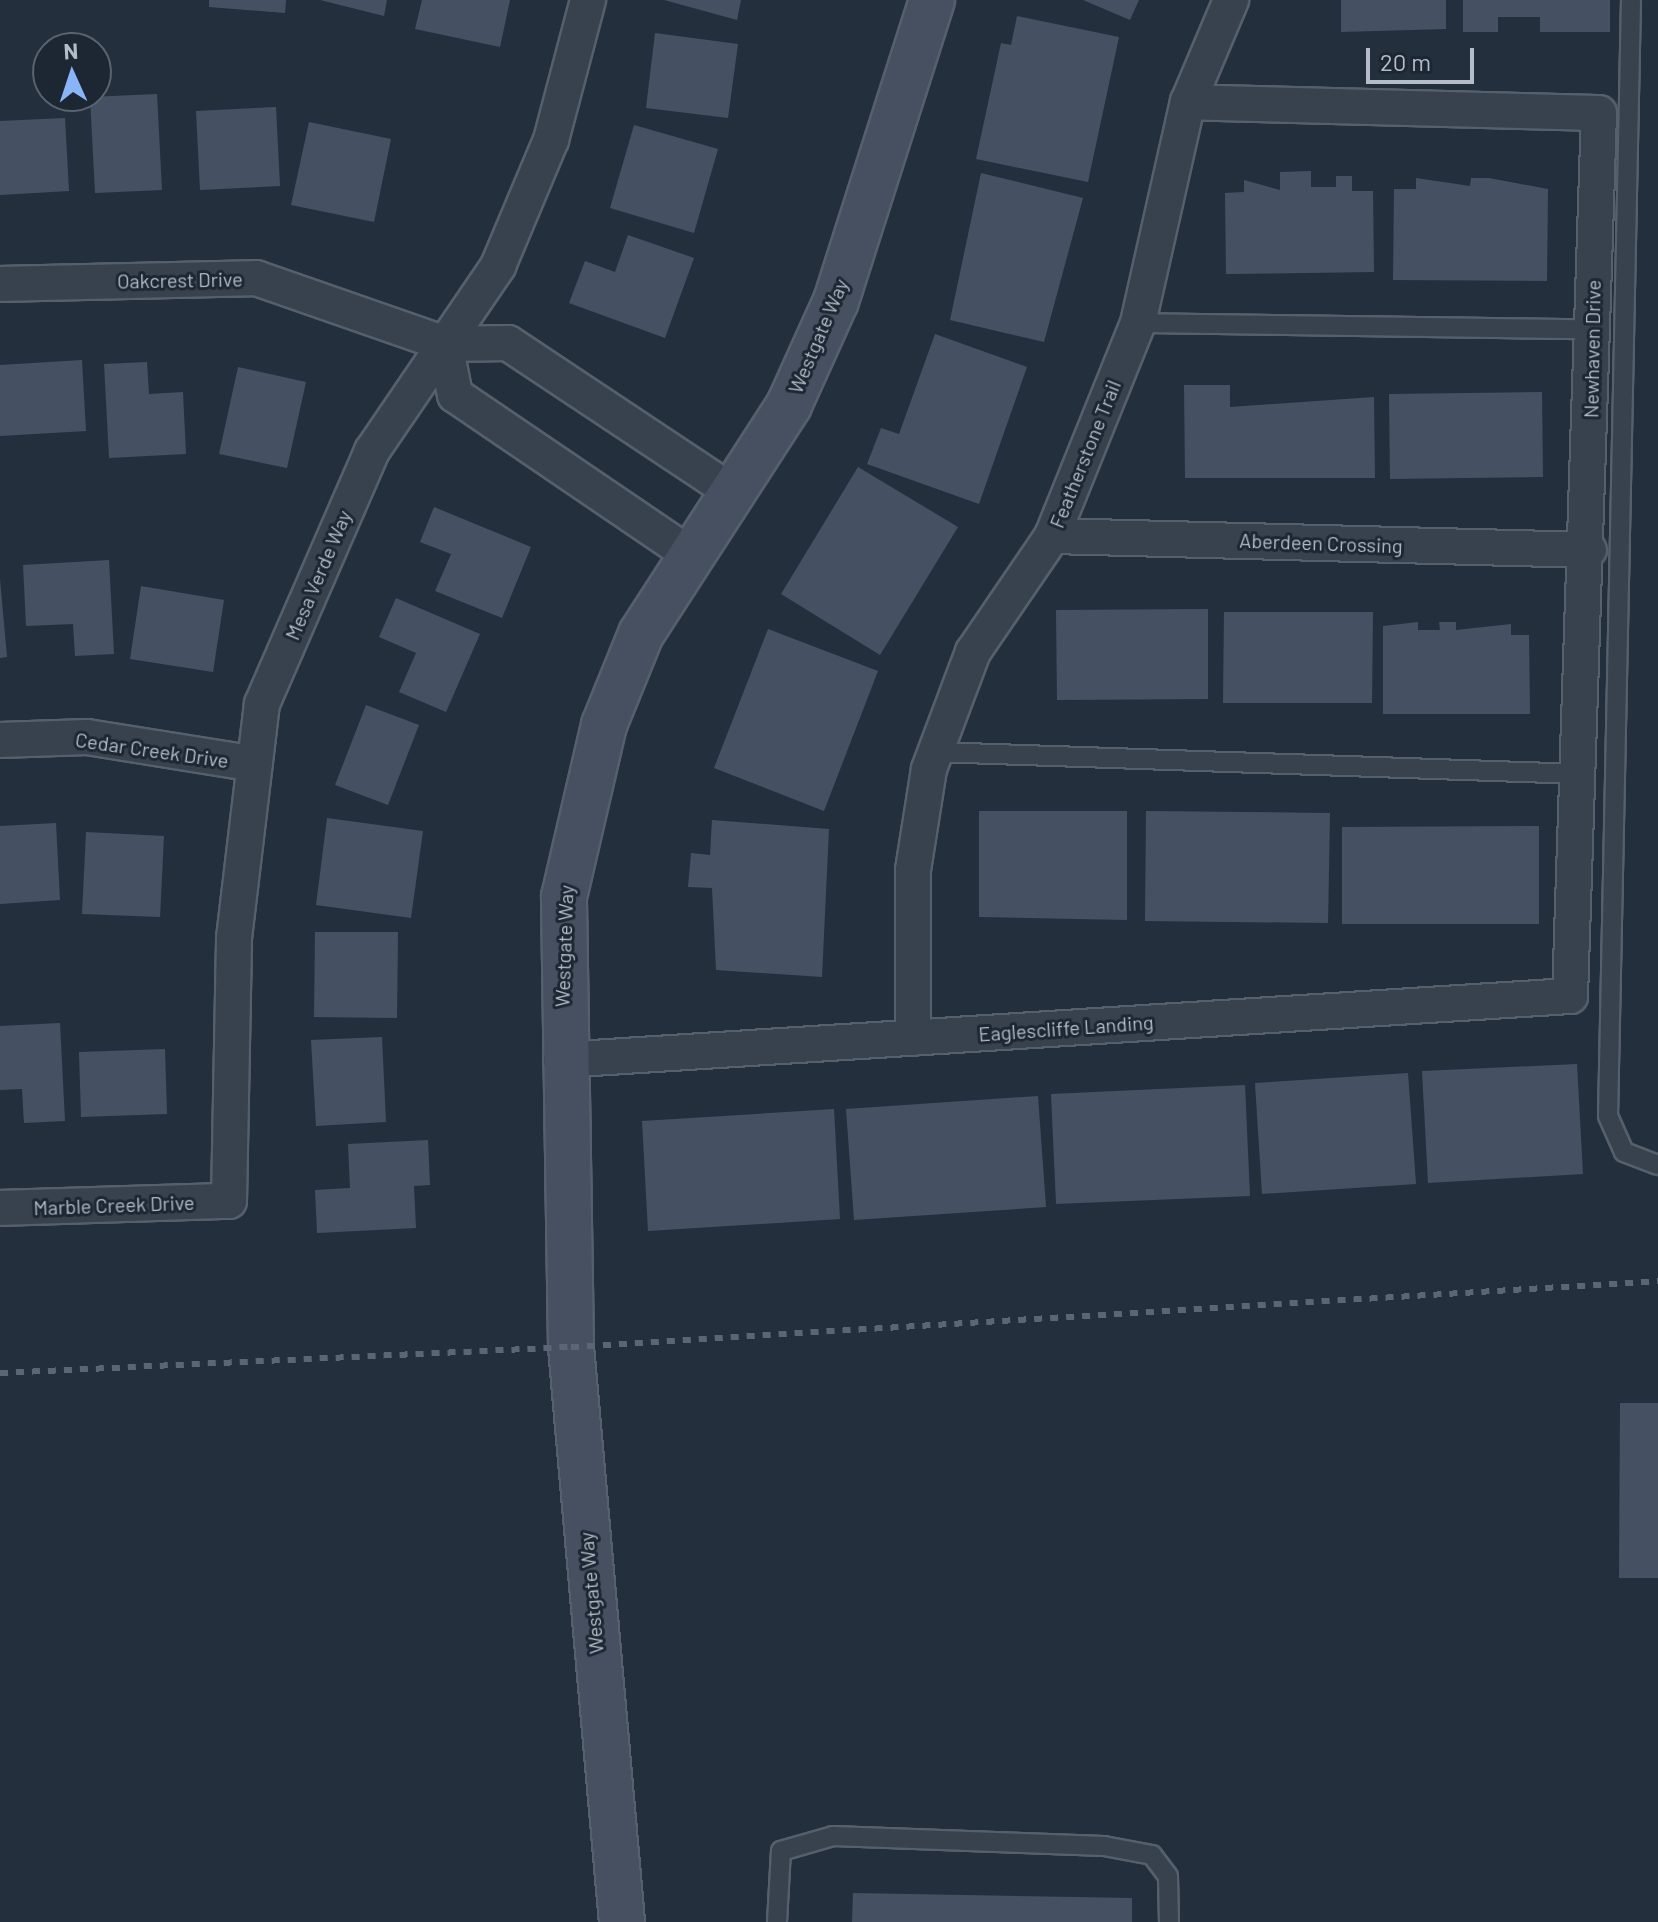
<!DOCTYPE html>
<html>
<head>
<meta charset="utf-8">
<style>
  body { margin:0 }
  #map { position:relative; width:1658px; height:1922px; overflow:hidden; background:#242f3e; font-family:Barlow,sans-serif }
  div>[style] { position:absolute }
  .building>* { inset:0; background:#455162 }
  .roads { filter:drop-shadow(2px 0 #565f6c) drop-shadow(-2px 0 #565f6c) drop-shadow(0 2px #565f6c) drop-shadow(0 -2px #565f6c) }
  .lane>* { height:18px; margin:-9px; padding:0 9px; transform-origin:9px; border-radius:9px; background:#38414e }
  .street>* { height:34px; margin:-17px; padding:0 17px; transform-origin:17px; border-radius:17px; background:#38414e }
  .secondary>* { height:44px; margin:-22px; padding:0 22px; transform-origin:22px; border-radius:22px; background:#465061 }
  .rail>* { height:6px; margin-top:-3px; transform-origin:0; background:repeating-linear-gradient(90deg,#5a6575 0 8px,transparent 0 16px) }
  span { translate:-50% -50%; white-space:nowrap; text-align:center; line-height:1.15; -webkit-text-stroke:6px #1d2633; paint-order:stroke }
  .street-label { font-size:20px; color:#b4bcc9 }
  .north { position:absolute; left:32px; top:32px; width:80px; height:80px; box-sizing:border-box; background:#1d2633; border:2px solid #59626f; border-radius:50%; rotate:357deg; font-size:22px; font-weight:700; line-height:32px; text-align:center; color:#b4bcc9 }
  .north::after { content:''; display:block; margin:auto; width:28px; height:36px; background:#8ab4f8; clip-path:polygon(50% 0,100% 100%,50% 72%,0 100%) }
  .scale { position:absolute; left:1366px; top:48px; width:108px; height:36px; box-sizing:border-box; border:4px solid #b4bcc9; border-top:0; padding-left:10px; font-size:24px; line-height:28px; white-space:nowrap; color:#b4bcc9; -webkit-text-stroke:6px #1d2633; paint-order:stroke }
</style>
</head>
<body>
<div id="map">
  <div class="building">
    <div style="clip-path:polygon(209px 0,286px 0,285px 13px,209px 7px)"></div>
    <div style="clip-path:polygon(320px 0,387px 0,384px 16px)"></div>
    <div style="clip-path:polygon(422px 0,510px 0,500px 47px,415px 29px)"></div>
    <div style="clip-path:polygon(664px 0,741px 0,737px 20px)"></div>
    <div style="clip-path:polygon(1083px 0,1139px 0,1130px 20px)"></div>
    <div style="clip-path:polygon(1341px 0,1446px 0,1446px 29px,1341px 32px)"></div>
    <div style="clip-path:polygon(1463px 0,1610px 0,1610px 32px,1540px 32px,1540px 17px,1498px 17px,1498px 32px,1463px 32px)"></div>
    <div style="clip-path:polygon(1017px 16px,1119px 37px,1088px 182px,976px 159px,1001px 43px,1011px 45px)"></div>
    <div style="clip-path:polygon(655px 33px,738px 44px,728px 118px,646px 108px)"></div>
    <div style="clip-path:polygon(157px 94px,162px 190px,95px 193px,90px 97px)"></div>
    <div style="clip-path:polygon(276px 107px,280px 186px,200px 190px,196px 111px)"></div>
    <div style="clip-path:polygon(65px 118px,69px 191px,0 195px,0 121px)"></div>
    <div style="clip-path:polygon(309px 122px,391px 139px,374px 222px,291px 205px)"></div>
    <div style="clip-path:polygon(634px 125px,718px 149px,694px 233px,610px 208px)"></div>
    <div style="clip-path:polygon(1311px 171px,1311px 187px,1336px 187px,1336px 176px,1352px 176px,1352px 191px,1373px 191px,1374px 272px,1226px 274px,1225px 193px,1244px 192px,1244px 180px,1280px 190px,1280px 172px)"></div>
    <div style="clip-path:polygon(981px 173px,1083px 198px,1044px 342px,950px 320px)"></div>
    <div style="clip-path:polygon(1416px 178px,1470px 186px,1471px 178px,1489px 178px,1548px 189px,1547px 281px,1393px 280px,1394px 189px,1416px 189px)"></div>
    <div style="clip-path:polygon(628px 235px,694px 258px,665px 338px,569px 303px,585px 261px,615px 272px)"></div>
    <div style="clip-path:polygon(935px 334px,1027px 367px,979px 504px,867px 464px,881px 428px,899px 434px)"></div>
    <div style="clip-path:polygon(82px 360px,86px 431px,0 436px,0 365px)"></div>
    <div style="clip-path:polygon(147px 362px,149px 394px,183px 392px,186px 454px,109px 458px,104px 364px)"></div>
    <div style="clip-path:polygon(238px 367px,306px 382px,287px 468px,219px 454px)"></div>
    <div style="clip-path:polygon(1184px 385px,1230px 385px,1230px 407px,1374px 397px,1375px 478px,1185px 478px)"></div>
    <div style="clip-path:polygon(1542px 392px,1543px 477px,1390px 479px,1389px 394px)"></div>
    <div style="clip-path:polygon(858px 467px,958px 527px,880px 655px,781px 594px)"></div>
    <div style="clip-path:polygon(434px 507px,531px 547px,502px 618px,435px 591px,451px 554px,420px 542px)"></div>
    <div style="clip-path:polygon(109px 560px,114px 654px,75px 656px,73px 624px,26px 626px,23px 565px)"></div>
    <div style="clip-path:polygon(0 579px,7px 657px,0 658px)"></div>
    <div style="clip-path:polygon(141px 586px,224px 600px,213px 672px,130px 659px)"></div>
    <div style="clip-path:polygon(396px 598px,480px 634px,446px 712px,399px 692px,416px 653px,379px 637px)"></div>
    <div style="clip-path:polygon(1208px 609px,1208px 699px,1057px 700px,1056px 610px)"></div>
    <div style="clip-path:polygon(1224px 612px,1373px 612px,1372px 703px,1223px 703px)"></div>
    <div style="clip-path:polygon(1418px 622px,1418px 630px,1440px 630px,1439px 622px,1456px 622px,1456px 630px,1511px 624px,1511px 635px,1529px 635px,1530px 714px,1383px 714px,1383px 626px)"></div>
    <div style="clip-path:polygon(768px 629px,878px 671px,824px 811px,714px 768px)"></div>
    <div style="clip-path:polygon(366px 705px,419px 725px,388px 805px,335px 785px)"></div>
    <div style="clip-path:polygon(979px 811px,1127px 811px,1127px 920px,979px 917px)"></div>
    <div style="clip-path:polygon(1146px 811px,1330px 813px,1328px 923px,1145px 921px)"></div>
    <div style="clip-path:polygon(327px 818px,423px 831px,411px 918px,316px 905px)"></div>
    <div style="clip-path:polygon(712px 820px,829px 829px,822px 977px,716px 970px,712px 888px,688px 887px,691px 853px,710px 855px)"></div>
    <div style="clip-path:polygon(56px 823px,60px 900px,0 904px,0 826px)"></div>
    <div style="clip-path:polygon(1539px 826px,1539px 924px,1342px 924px,1342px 827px)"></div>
    <div style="clip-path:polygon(86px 832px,164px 836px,160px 917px,82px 914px)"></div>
    <div style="clip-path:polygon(315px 932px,398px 932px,397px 1018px,314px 1017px)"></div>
    <div style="clip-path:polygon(60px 1023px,65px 1121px,24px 1123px,22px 1089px,0 1090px,0 1026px)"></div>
    <div style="clip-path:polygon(382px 1037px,386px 1122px,316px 1126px,311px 1040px)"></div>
    <div style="clip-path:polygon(165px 1049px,167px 1114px,81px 1117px,79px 1052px)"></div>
    <div style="clip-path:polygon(1577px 1064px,1583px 1174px,1428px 1183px,1422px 1071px)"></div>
    <div style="clip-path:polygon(1408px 1073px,1416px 1184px,1262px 1194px,1255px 1083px)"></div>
    <div style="clip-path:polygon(1245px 1085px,1250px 1196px,1056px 1204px,1051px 1094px)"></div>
    <div style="clip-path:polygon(1038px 1096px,1046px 1207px,854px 1220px,846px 1109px)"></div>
    <div style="clip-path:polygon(834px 1109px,840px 1219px,648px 1231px,642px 1121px)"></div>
    <div style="clip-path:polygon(428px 1140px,430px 1185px,414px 1186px,416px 1228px,317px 1233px,315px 1190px,350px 1188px,348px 1144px)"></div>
    <div style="clip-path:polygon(1620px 1403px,1658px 1403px,1658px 1578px,1619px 1578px)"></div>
    <div style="clip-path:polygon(853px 1893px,1132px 1898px,1132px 1922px,852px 1922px)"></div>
  </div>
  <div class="roads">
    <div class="lane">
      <div style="left:1631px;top:0;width:1116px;rotate:91.18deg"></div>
      <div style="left:1608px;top:1116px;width:39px;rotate:66deg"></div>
      <div style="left:1624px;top:1152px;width:36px;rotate:21deg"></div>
      <div style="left:1138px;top:323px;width:453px;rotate:0.8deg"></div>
      <div style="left:935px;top:752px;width:645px;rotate:1.95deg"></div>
      <div style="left:777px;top:1922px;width:71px;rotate:-86.8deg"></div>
      <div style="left:781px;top:1851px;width:54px;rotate:-16.1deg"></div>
      <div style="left:833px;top:1836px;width:271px;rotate:2.1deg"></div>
      <div style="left:1104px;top:1846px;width:49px;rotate:10.6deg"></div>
      <div style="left:1152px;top:1855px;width:26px;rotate:53deg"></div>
      <div style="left:1168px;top:1876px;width:46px;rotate:88.8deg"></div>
    </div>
    <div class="street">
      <div style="left:0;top:284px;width:256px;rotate:-1.3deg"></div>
      <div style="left:256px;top:278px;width:200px;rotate:19.2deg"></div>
      <div style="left:445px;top:344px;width:63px;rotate:-0.9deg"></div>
      <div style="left:508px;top:343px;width:268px;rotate:33.6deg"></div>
      <div style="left:445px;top:344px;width:52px;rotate:78.9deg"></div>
      <div style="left:455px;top:395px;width:284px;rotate:34.2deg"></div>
      <div style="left:1052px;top:536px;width:537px;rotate:1.49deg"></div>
      <div style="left:0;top:740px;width:87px;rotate:-2deg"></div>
      <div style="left:87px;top:737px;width:170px;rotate:9.1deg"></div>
      <div style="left:913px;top:1038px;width:168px;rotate:-90deg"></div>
      <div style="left:913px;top:870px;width:102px;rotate:-81deg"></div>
      <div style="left:929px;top:769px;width:125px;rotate:-69.4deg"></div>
      <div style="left:973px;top:652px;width:140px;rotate:-55.7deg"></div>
      <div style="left:1052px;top:536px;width:230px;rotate:-68deg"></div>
      <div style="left:1138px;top:323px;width:227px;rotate:-77.3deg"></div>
      <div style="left:1188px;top:102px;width:111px;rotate:-67.1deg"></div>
      <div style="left:561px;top:1060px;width:1011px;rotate:-3.63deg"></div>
      <div style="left:1570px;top:996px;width:883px;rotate:-88.12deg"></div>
      <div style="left:1599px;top:113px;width:411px;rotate:-178.5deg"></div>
      <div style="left:0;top:1208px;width:229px;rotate:-1.8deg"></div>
      <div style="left:229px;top:1201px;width:263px;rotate:-88.9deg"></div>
      <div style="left:234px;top:938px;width:236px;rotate:-83.2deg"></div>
      <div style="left:262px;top:704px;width:276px;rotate:-66.5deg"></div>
      <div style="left:372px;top:451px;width:224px;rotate:-55.7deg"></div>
      <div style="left:498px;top:266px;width:137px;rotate:-67.2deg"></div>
      <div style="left:551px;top:140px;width:145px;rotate:-75.2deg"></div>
    </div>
    <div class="secondary">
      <div style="left:622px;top:1922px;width:577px;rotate:-95.07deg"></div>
      <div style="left:571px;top:1347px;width:450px;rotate:-90.9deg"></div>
      <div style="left:564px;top:897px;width:177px;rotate:-76.9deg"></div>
      <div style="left:604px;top:725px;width:98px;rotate:-67.9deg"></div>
      <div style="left:641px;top:634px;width:273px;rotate:-57.1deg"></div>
      <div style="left:789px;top:405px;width:114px;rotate:-65.7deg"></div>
      <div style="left:836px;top:301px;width:316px;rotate:-72.3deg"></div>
    </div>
  </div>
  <div class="rail">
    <div style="left:0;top:1373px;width:572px;rotate:-2.61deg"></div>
    <div style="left:571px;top:1347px;width:1089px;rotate:-3.47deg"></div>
  </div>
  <div class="street-label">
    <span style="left:180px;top:280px;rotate:-1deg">Oakcrest Drive</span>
    <span style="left:818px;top:336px;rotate:-67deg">Westgate Way</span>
    <span style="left:1592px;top:349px;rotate:-89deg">Newhaven Drive</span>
    <span style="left:1085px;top:454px;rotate:-68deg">Featherstone Trail</span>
    <span style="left:1321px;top:543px;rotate:2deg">Aberdeen Crossing</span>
    <span style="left:318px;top:575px;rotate:-67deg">Mesa Verde Way</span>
    <span style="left:152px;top:750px;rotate:8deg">Cedar Creek Drive</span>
    <span style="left:564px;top:946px;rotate:-88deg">Westgate Way</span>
    <span style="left:1066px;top:1028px;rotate:-4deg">Eaglescliffe Landing</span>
    <span style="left:114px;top:1205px;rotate:-2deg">Marble Creek Drive</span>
    <span style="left:591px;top:1593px;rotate:-95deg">Westgate Way</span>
  </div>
  <div class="north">N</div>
  <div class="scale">20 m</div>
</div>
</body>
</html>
